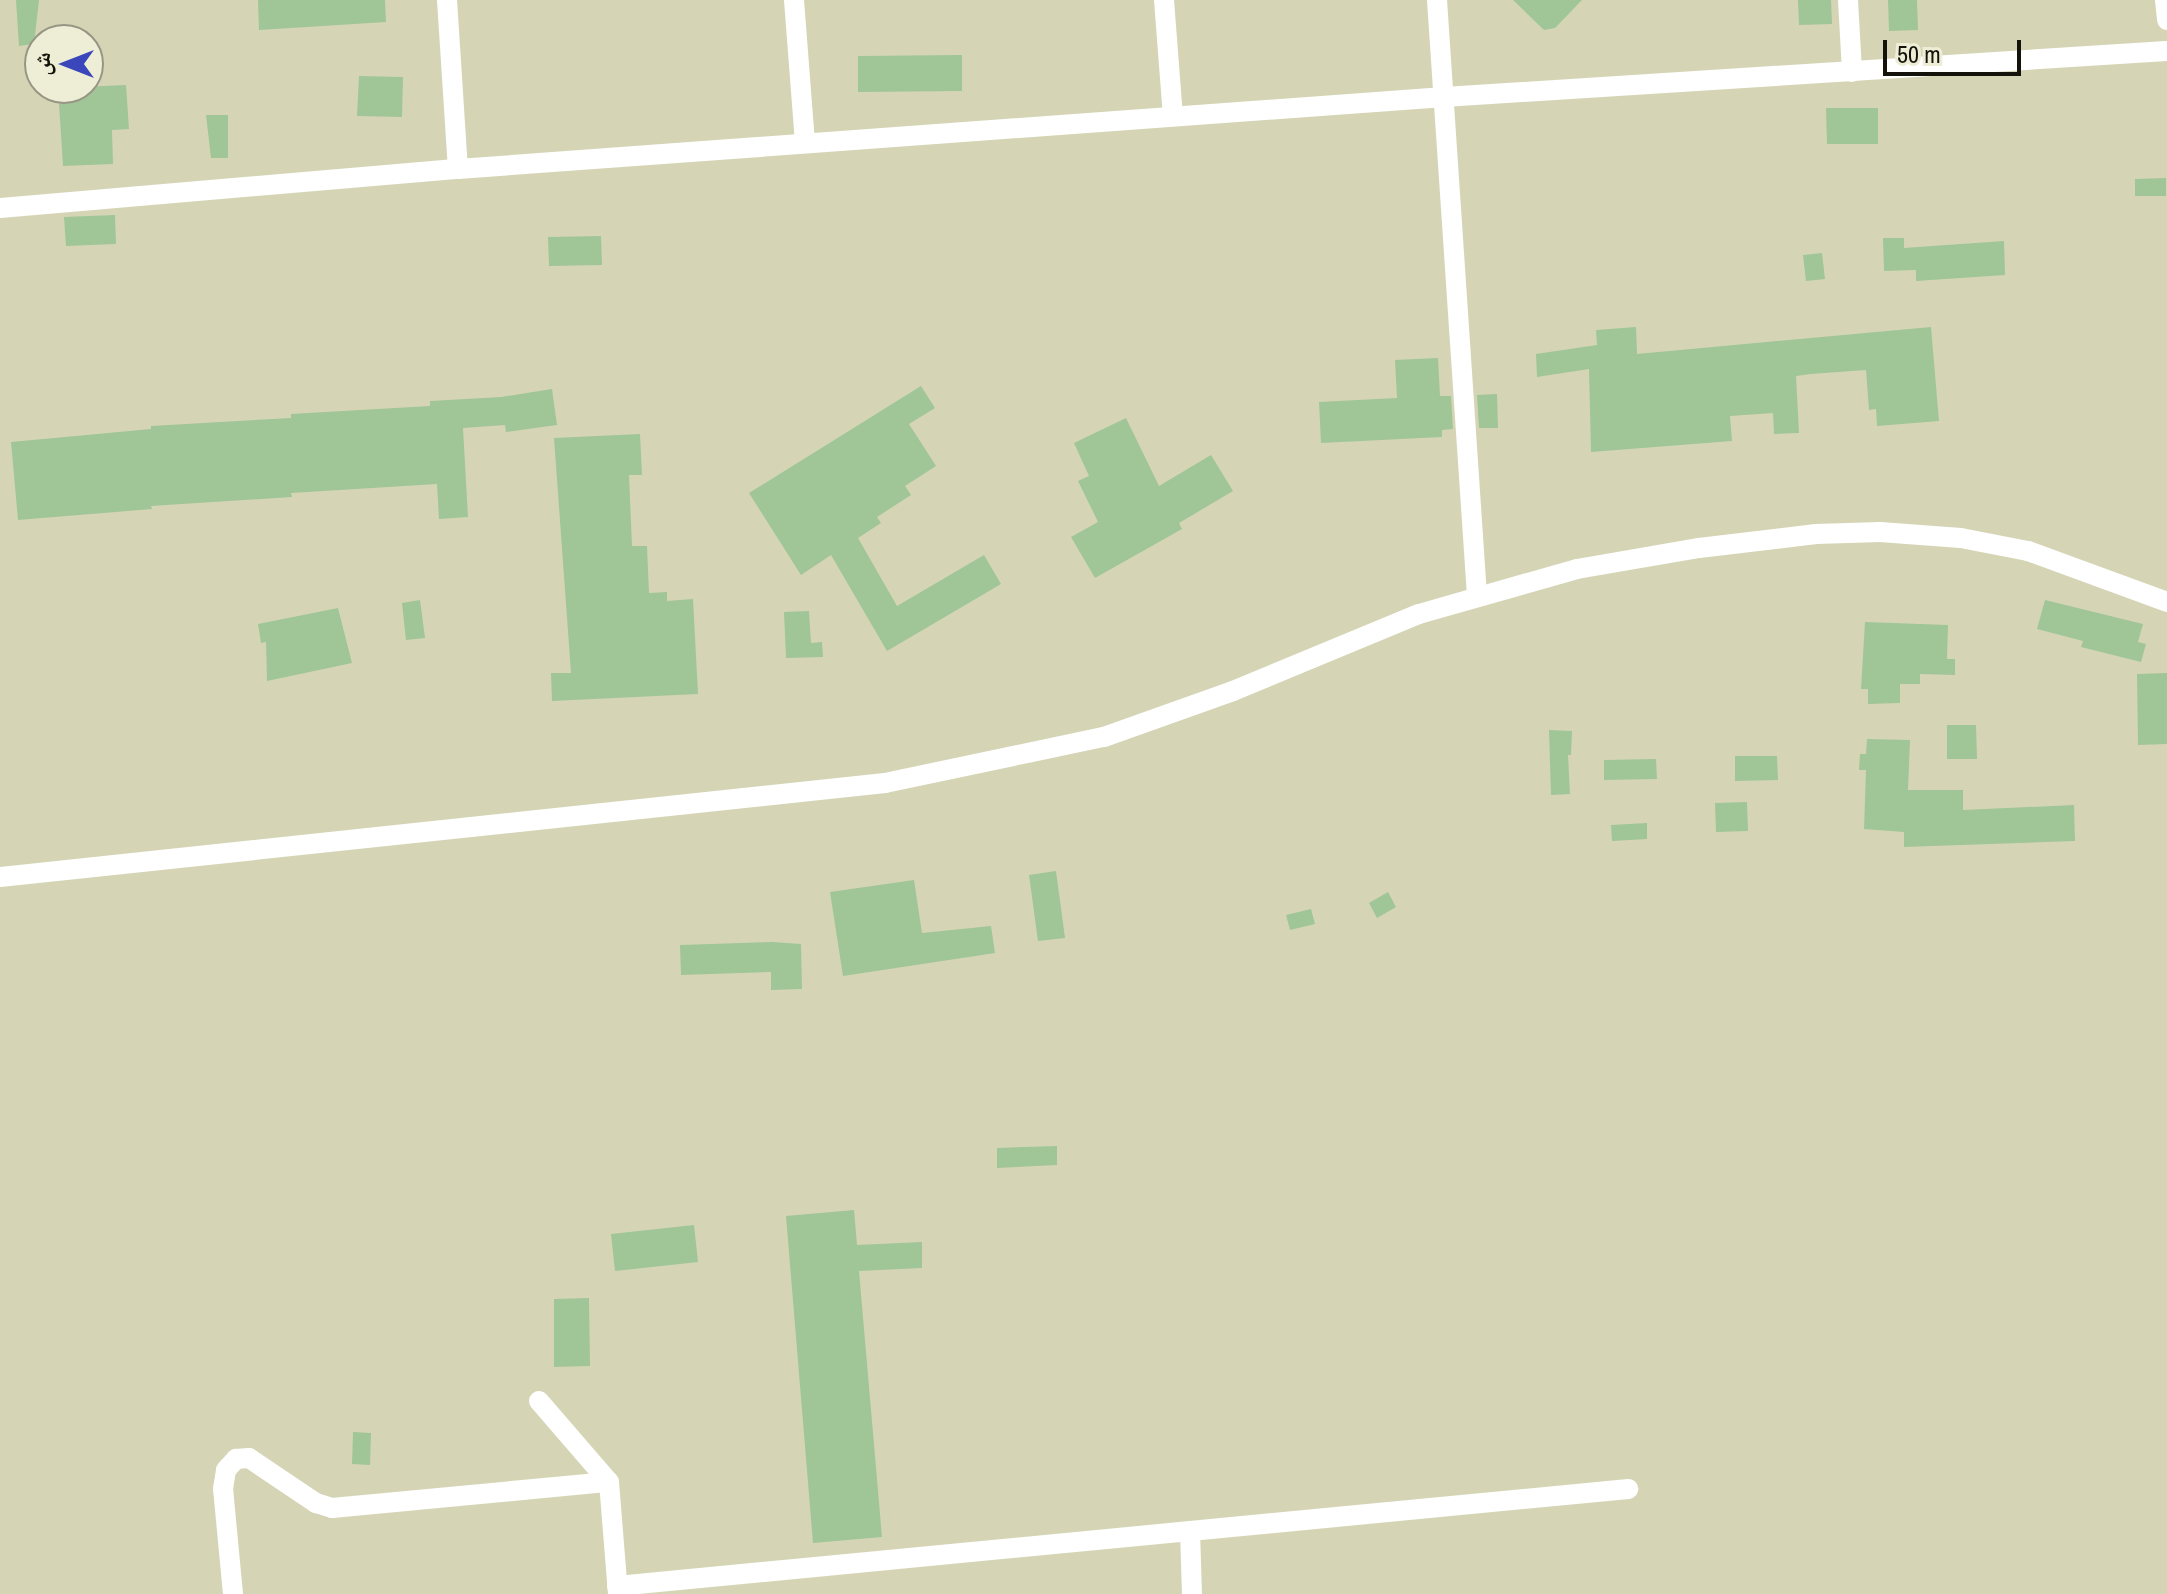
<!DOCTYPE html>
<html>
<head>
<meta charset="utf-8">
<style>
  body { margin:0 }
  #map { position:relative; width:2167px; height:1594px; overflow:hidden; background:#e0e0c8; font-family:"Archivo Narrow","Noto Naskh Arabic",sans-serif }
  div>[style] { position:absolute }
  .built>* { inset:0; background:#d5d5b6 }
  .building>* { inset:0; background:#a0c597 }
  .minor>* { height:20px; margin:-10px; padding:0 10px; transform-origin:10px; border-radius:10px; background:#fff }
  span { translate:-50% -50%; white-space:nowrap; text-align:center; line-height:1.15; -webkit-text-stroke:6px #eeedd5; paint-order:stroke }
  .north { position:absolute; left:24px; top:24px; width:80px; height:80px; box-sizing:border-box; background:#eeedd5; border:2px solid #979684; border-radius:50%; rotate:270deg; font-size:22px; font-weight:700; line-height:32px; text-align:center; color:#14130b }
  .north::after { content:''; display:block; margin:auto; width:28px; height:36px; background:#3a47ba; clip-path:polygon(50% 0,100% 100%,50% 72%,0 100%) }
  .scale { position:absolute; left:1883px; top:40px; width:138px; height:36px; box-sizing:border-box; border:4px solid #14130b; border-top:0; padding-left:10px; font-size:24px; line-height:28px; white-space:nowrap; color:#14130b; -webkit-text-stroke:6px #eeedd5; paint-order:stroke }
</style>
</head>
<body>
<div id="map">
  <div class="built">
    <div style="clip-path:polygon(evenodd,0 0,2167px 0,2167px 1594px,0 1594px,0 0,40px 40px,88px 40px,88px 88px,40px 88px,40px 40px)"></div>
  </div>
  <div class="building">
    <div style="clip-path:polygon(16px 0,39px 0,34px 44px,19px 46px)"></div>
    <div style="clip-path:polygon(258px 0,385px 0,386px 22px,259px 30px)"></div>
    <div style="clip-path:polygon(1513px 0,1582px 0,1555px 28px,1544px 30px)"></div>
    <div style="clip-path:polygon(1798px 0,1831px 0,1832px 24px,1799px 25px)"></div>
    <div style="clip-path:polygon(1888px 0,1917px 0,1918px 30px,1889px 31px)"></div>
    <div style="clip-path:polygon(962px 55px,962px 91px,858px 92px,858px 56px)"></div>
    <div style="clip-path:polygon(359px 76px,403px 77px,402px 117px,357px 116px)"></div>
    <div style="clip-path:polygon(126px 85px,129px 129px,112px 130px,113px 164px,63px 166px,58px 88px)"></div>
    <div style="clip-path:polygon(1826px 108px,1878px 108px,1878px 144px,1827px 144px)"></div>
    <div style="clip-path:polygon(206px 115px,228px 115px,228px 158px,211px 158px)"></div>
    <div style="clip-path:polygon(2166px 178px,2166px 196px,2135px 196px,2135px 179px)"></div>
    <div style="clip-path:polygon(115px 215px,116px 244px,66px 246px,64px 217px)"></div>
    <div style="clip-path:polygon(601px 236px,602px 265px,549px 266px,548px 237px)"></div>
    <div style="clip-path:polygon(1883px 238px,1904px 238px,1904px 248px,2004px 241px,2005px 275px,1916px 281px,1916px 270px,1884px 271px)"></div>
    <div style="clip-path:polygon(1822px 253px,1825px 279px,1806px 281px,1803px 255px)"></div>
    <div style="clip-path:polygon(1636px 327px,1637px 354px,1931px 327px,1939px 421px,1877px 426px,1876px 409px,1869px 410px,1866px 370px,1811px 374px,1796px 376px,1799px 433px,1774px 434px,1773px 413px,1730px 416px,1732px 441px,1591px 452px,1589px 369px,1537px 377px,1536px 354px,1597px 345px,1596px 330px)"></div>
    <div style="clip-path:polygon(1438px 358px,1440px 396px,1451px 396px,1453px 429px,1442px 430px,1442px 437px,1321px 443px,1319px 402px,1397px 398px,1395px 360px)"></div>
    <div style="clip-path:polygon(921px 386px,935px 408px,909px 424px,936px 466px,905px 486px,911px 495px,877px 517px,881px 523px,858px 538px,897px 606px,984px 555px,1001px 584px,887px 651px,831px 555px,801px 575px,749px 493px)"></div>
    <div style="clip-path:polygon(552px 389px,557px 425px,506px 432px,505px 425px,463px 428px,468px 517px,439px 519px,437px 484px,291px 493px,292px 497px,151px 506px,152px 509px,18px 520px,11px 442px,151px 429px,151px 426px,291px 418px,291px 414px,430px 406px,430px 401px,501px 397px)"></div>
    <div style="clip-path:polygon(1497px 394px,1498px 428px,1479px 428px,1477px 395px)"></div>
    <div style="clip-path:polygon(1126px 418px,1159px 486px,1211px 455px,1233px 491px,1179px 523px,1182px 529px,1095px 578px,1071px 537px,1098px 522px,1078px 481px,1089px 476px,1074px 443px)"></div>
    <div style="clip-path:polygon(640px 434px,642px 475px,629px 475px,632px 546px,647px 546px,649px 593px,667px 592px,667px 601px,693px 599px,698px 694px,552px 701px,551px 673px,571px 673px,554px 438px)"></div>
    <div style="clip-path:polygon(420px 600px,425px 638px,406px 640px,402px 603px)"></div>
    <div style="clip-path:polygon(2045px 600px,2143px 624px,2138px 642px,2146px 644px,2141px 662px,2081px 647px,2083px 641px,2037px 629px)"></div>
    <div style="clip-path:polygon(338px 608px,352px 663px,267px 681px,266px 642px,261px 643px,258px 624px)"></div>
    <div style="clip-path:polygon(809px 611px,811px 643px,822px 642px,823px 657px,786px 658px,784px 612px)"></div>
    <div style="clip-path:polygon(1865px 622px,1948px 625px,1947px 659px,1955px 659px,1955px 675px,1920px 674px,1920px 684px,1900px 684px,1900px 703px,1868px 704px,1868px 689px,1861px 689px)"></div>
    <div style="clip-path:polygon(2167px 673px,2167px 744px,2138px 745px,2137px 674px)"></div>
    <div style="clip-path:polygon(1947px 725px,1976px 725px,1977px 759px,1947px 759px)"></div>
    <div style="clip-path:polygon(1549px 730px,1572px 731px,1571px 755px,1568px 755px,1570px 794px,1551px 795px)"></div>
    <div style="clip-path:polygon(1867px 739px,1910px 740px,1908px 790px,1963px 790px,1963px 810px,2074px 805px,2075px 841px,1904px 847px,1904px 832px,1864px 829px,1866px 770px,1859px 770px,1860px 754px,1866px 754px)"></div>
    <div style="clip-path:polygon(1735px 756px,1777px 756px,1778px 780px,1735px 781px)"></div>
    <div style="clip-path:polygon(1656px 759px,1657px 779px,1604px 780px,1604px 760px)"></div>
    <div style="clip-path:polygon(1747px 802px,1748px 831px,1716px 832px,1715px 803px)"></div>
    <div style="clip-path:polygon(1647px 823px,1647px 839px,1612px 841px,1611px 825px)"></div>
    <div style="clip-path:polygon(1056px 871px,1065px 938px,1038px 941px,1029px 875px)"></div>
    <div style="clip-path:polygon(914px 880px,922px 933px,991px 926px,995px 953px,843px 976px,830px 892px)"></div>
    <div style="clip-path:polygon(1388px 892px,1396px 907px,1377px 918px,1369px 903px)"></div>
    <div style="clip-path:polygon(1311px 909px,1315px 924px,1290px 930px,1286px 915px)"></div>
    <div style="clip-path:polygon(772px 942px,801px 944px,802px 989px,771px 990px,771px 972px,681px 975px,680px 945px)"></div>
    <div style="clip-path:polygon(1057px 1146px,1057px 1165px,997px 1168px,997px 1148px)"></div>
    <div style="clip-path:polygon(854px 1210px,857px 1245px,922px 1242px,922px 1268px,859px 1271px,882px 1537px,813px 1543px,786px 1216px)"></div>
    <div style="clip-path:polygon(694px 1225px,698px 1262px,615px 1271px,611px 1234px)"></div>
    <div style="clip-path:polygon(589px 1298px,590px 1366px,554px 1367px,554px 1299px)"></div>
    <div style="clip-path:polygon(353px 1432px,371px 1433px,370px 1465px,352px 1464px)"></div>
  </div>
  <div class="minor">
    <div style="left:447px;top:0;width:169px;rotate:86.3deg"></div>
    <div style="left:794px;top:0;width:143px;rotate:85.6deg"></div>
    <div style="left:1164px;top:0;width:116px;rotate:85.6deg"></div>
    <div style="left:1437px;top:0;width:597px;rotate:86.16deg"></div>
    <div style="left:1848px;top:0;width:72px;rotate:86.8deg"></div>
    <div style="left:2165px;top:0;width:20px;rotate:84deg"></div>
    <div style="left:0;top:208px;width:460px;rotate:-4.9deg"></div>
    <div style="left:458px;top:169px;width:989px;rotate:-4.18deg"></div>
    <div style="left:1444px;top:97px;width:724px;rotate:-3.64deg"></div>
    <div style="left:0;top:877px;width:890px;rotate:-6.06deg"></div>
    <div style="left:885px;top:783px;width:224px;rotate:-11.9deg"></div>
    <div style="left:1104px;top:737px;width:137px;rotate:-19.6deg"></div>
    <div style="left:1233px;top:691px;width:201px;rotate:-22.5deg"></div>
    <div style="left:1419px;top:614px;width:164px;rotate:-15.9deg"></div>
    <div style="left:1577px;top:569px;width:124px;rotate:-9.8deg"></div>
    <div style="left:1699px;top:548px;width:118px;rotate:-6.8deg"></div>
    <div style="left:1816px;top:534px;width:64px;rotate:-1.8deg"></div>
    <div style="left:1880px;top:532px;width:81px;rotate:4.2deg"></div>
    <div style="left:1961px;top:538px;width:68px;rotate:11deg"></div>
    <div style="left:2028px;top:551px;width:148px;rotate:20.1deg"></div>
    <div style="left:539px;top:1401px;width:107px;rotate:49.2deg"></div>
    <div style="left:609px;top:1482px;width:112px;rotate:85.4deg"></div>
    <div style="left:1190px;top:1531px;width:63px;rotate:88.2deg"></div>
    <div style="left:617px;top:1586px;width:1016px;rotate:-5.48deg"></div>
    <div style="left:233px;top:1594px;width:105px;rotate:-95.4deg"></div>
    <div style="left:223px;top:1489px;width:19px;rotate:-81deg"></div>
    <div style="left:226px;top:1470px;width:15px;rotate:-48deg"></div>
    <div style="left:236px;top:1459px;width:13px;rotate:-4deg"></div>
    <div style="left:249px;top:1458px;width:81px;rotate:33.9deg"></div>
    <div style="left:316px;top:1503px;width:17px;rotate:17deg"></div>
    <div style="left:332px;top:1508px;width:278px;rotate:-5.4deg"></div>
  </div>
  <div class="north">ش</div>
  <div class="scale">50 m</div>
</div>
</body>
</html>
